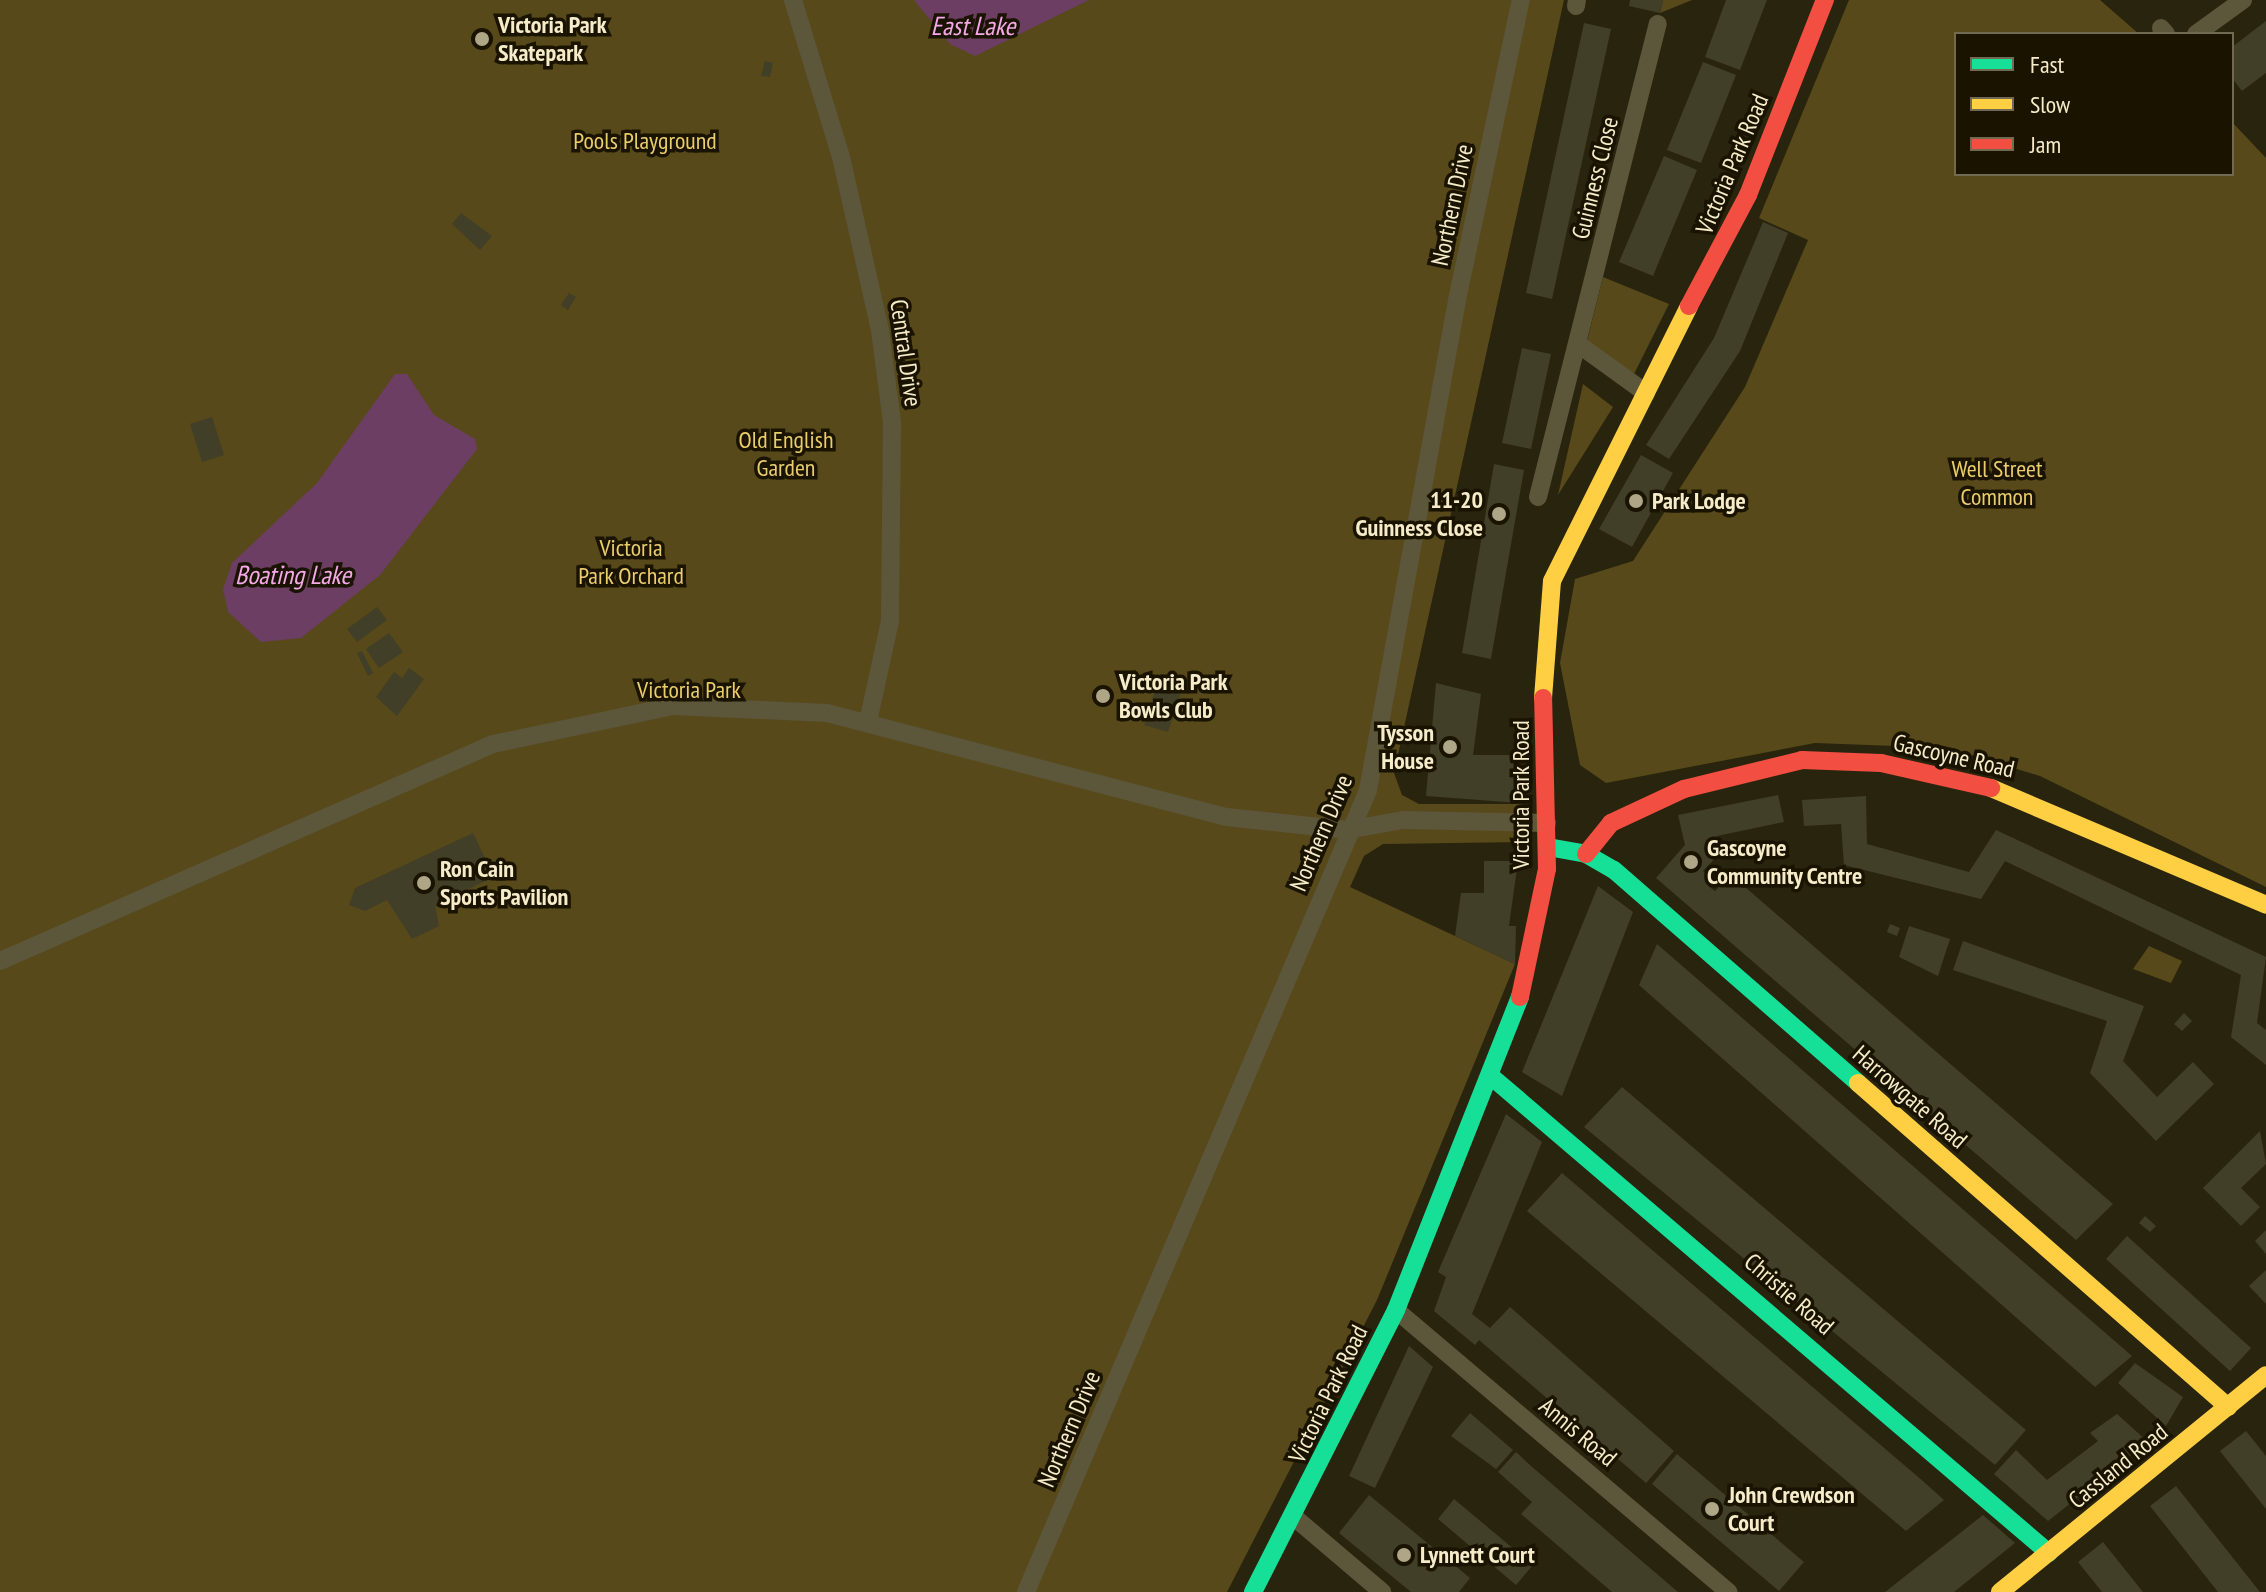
<!DOCTYPE html>
<html>
<head>
<meta charset="utf-8">
<style>
  body { margin:0 }
  #map { position:relative; width:2266px; height:1592px; overflow:hidden; background:#29240e; font-family:"PT Sans Narrow",sans-serif }
  div>[style] { position:absolute }
  .green>* { inset:0; background:#574919 }
  .water>* { inset:0; background:#6c3e63 }
  .building>* { inset:0; background:#413f27 }
  .street>* { height:18px; margin:-9px; padding:0 9px; transform-origin:9px; border-radius:9px; background:#5c563b }
  .fast>* { height:18px; margin:-9px; padding:0 9px; transform-origin:9px; border-radius:9px; background:#16e098 }
  .slow>* { height:18px; margin:-9px; padding:0 9px; transform-origin:9px; border-radius:9px; background:#ffcf43 }
  .jam>* { height:18px; margin:-9px; padding:0 9px; transform-origin:9px; border-radius:9px; background:#f24e42 }
  .dots>* { width:22px; height:22px; translate:-50% -50%; box-sizing:border-box; border:4px solid #191300; border-radius:50% }
  span { translate:-50% -50%; white-space:nowrap; text-align:center; line-height:1.15; -webkit-text-stroke:7px #191300; paint-order:stroke }
  .poi-label { font-size:24px; color:#f7ecc9; font-weight:700 }
  .left { translate:0 -50%; text-align:left }
  .right { translate:-100% -50%; text-align:right }
  .park-label { font-size:24px; color:#eacd6c }
  .street-label { font-size:24px; color:#f7ecc9 }
  .water-label { font-size:26px; color:#f4a8e8; font-style:italic }
  .legend { position:absolute; left:1954px; top:32px; width:280px; height:144px; box-sizing:border-box; background:#191300; border:2px solid #726a50; margin:0; padding:10px 14px; list-style:none; font-size:24px; color:#f7ecc9 }
  .legend li { display:flex; align-items:center; gap:16px; height:40px }
  .legend b { width:40px; border:2px solid #726a50 }
</style>
</head>
<body>
<div id="map">
  <div class="green">
    <div style="clip-path:polygon(0 0,1564px 0,1394px 773px,1402px 795px,1419px 804px,1522px 804px,1523px 842px,1383px 844px,1364px 856px,1350px 887px,1515px 964px,1377px 1300px,1227px 1592px,0 1592px)"></div>
    <div style="clip-path:polygon(1663px 0,1692px 0,1660px 13px)"></div>
    <div style="clip-path:polygon(1849px 0,2100px 0,2139px 34px,1956px 34px,1956px 174px,2232px 174px,2232px 122px,2266px 158px,2266px 887px,2040px 776px,1948px 748px,1815px 743px,1606px 783px,1580px 765px,1560px 663px,1575px 579px,1633px 561px,1745px 387px,1808px 240px,1759px 218px)"></div>
    <div style="clip-path:polygon(1603px 277px,1669px 304px,1634px 374px,1587px 341px)"></div>
    <div style="clip-path:polygon(1583px 384px,1613px 407px,1558px 495px)"></div>
    <div style="clip-path:polygon(2149px 946px,2182px 961px,2171px 983px,2133px 969px)"></div>
  </div>
  <div class="water">
    <div style="clip-path:polygon(914px 0,1089px 0,975px 56px,950px 44px)"></div>
    <div style="clip-path:polygon(395px 374px,407px 374px,434px 415px,475px 439px,477px 449px,380px 575px,301px 638px,261px 642px,228px 612px,223px 589px,232px 563px,317px 483px)"></div>
  </div>
  <div class="building">
    <div style="clip-path:polygon(1630px 0,1663px 0,1660px 13px,1629px 6px)"></div>
    <div style="clip-path:polygon(1726px 0,1767px 0,1740px 70px,1705px 57px)"></div>
    <div style="clip-path:polygon(2266px 21px,2266px 73px,2242px 91px,2232px 78px,2232px 47px)"></div>
    <div style="clip-path:polygon(1584px 23px,1611px 29px,1552px 299px,1526px 293px)"></div>
    <div style="clip-path:polygon(765px 61px,773px 63px,770px 77px,761px 76px)"></div>
    <div style="clip-path:polygon(1703px 62px,1736px 75px,1701px 163px,1667px 150px)"></div>
    <div style="clip-path:polygon(1664px 156px,1697px 170px,1653px 276px,1619px 262px)"></div>
    <div style="clip-path:polygon(461px 213px,492px 236px,480px 250px,452px 224px)"></div>
    <div style="clip-path:polygon(1763px 222px,1788px 233px,1740px 351px,1669px 459px,1646px 445px,1714px 338px)"></div>
    <div style="clip-path:polygon(569px 293px,576px 297px,568px 310px,561px 305px)"></div>
    <div style="clip-path:polygon(1522px 348px,1551px 354px,1531px 449px,1502px 443px)"></div>
    <div style="clip-path:polygon(212px 417px,224px 455px,202px 462px,190px 424px)"></div>
    <div style="clip-path:polygon(1641px 455px,1673px 473px,1632px 547px,1599px 529px)"></div>
    <div style="clip-path:polygon(1494px 464px,1524px 470px,1491px 659px,1462px 653px)"></div>
    <div style="clip-path:polygon(377px 607px,387px 620px,357px 642px,347px 629px)"></div>
    <div style="clip-path:polygon(389px 633px,403px 652px,379px 668px,366px 649px)"></div>
    <div style="clip-path:polygon(362px 651px,373px 673px,368px 676px,357px 653px)"></div>
    <div style="clip-path:polygon(409px 668px,424px 679px,397px 716px,376px 697px,394px 672px,402px 678px)"></div>
    <div style="clip-path:polygon(1436px 683px,1481px 694px,1473px 755px,1519px 755px,1519px 803px,1426px 796px)"></div>
    <div style="clip-path:polygon(1157px 684px,1181px 692px,1168px 732px,1144px 725px)"></div>
    <div style="clip-path:polygon(1778px 795px,1784px 822px,1717px 836px,1721px 852px,1703px 871px,1713px 880px,1708px 886px,1715px 891px,1731px 875px,2113px 1204px,2076px 1240px,1656px 878px,1685px 845px,1678px 815px)"></div>
    <div style="clip-path:polygon(1866px 796px,1867px 844px,1969px 872px,1996px 830px,2266px 957px,2257px 1023px,2266px 1030px,2266px 1065px,2231px 1037px,2241px 975px,2005px 861px,1981px 899px,1844px 865px,1841px 824px,1804px 826px,1802px 800px)"></div>
    <div style="clip-path:polygon(473px 833px,494px 877px,435px 905px,439px 926px,412px 939px,387px 900px,365px 911px,349px 905px,355px 888px)"></div>
    <div style="clip-path:polygon(1484px 861px,1518px 861px,1509px 926px,1516px 926px,1515px 964px,1455px 936px,1461px 893px,1484px 893px)"></div>
    <div style="clip-path:polygon(1598px 886px,1633px 912px,1562px 1096px,1522px 1072px)"></div>
    <div style="clip-path:polygon(1890px 924px,1900px 928px,1897px 936px,1887px 932px)"></div>
    <div style="clip-path:polygon(1909px 926px,1950px 939px,1938px 976px,1899px 957px)"></div>
    <div style="clip-path:polygon(1963px 941px,2144px 1006px,2123px 1061px,2157px 1097px,2193px 1062px,2214px 1084px,2156px 1141px,2090px 1073px,2107px 1021px,1953px 970px)"></div>
    <div style="clip-path:polygon(1657px 944px,2132px 1356px,2095px 1387px,1639px 985px)"></div>
    <div style="clip-path:polygon(2184px 1013px,2192px 1021px,2182px 1031px,2174px 1024px)"></div>
    <div style="clip-path:polygon(1622px 1087px,2026px 1430px,1995px 1465px,1584px 1127px)"></div>
    <div style="clip-path:polygon(1506px 1114px,1542px 1142px,1472px 1314px,1490px 1328px,1510px 1307px,1674px 1451px,1646px 1483px,1479px 1340px,1475px 1345px,1434px 1311px,1446px 1277px,1438px 1272px)"></div>
    <div style="clip-path:polygon(2260px 1131px,2266px 1164px,2241px 1188px,2260px 1207px,2241px 1226px,2203px 1188px)"></div>
    <div style="clip-path:polygon(1562px 1173px,1924px 1482px,1944px 1500px,1906px 1531px,1527px 1211px)"></div>
    <div style="clip-path:polygon(2145px 1216px,2156px 1226px,2150px 1232px,2139px 1223px)"></div>
    <div style="clip-path:polygon(2266px 1230px,2266px 1254px,2255px 1241px)"></div>
    <div style="clip-path:polygon(2127px 1236px,2251px 1348px,2230px 1371px,2106px 1259px)"></div>
    <div style="clip-path:polygon(2266px 1270px,2266px 1304px,2249px 1286px)"></div>
    <div style="clip-path:polygon(1409px 1346px,1433px 1367px,1375px 1488px,1349px 1476px)"></div>
    <div style="clip-path:polygon(2135px 1363px,2183px 1397px,2166px 1426px,2118px 1383px)"></div>
    <div style="clip-path:polygon(1470px 1413px,1513px 1450px,1496px 1469px,1451px 1436px)"></div>
    <div style="clip-path:polygon(2117px 1414px,2148px 1442px,2048px 1521px,1994px 1474px,2016px 1450px,2047px 1480px,2098px 1441px,2090px 1433px)"></div>
    <div style="clip-path:polygon(2246px 1431px,2266px 1456px,2266px 1509px,2220px 1451px)"></div>
    <div style="clip-path:polygon(1516px 1452px,1531px 1466px,1678px 1592px,1612px 1592px,1521px 1514px,1532px 1502px,1498px 1472px)"></div>
    <div style="clip-path:polygon(1677px 1454px,1804px 1562px,1779px 1591px,1652px 1484px)"></div>
    <div style="clip-path:polygon(2176px 1486px,2260px 1592px,2218px 1592px,2150px 1506px)"></div>
    <div style="clip-path:polygon(1369px 1495px,1470px 1578px,1459px 1592px,1411px 1592px,1339px 1533px)"></div>
    <div style="clip-path:polygon(1454px 1499px,1533px 1565px,1516px 1585px,1438px 1519px)"></div>
    <div style="clip-path:polygon(1983px 1515px,2015px 1543px,1954px 1592px,1885px 1592px)"></div>
    <div style="clip-path:polygon(2103px 1542px,2143px 1592px,2102px 1592px,2078px 1562px)"></div>
  </div>
  <div class="street">
    <div style="left:793px;top:0;width:164px;rotate:73deg"></div>
    <div style="left:841px;top:157px;width:177px;rotate:77.3deg"></div>
    <div style="left:880px;top:330px;width:93px;rotate:82.6deg"></div>
    <div style="left:892px;top:422px;width:199px;rotate:90.6deg"></div>
    <div style="left:890px;top:621px;width:103px;rotate:102.3deg"></div>
    <div style="left:1576px;top:6px;width:6px;rotate:-81deg"></div>
    <div style="left:2161px;top:28px;width:8px;rotate:50deg"></div>
    <div style="left:2196px;top:34px;width:58px;rotate:-35.9deg"></div>
    <div style="left:1578px;top:344px;width:84px;rotate:35.8deg"></div>
    <div style="left:1538px;top:497px;width:488px;rotate:-75.8deg"></div>
    <div style="left:0;top:961px;width:539px;rotate:-23.76deg"></div>
    <div style="left:493px;top:744px;width:184px;rotate:-11.9deg"></div>
    <div style="left:673px;top:706px;width:154px;rotate:2.6deg"></div>
    <div style="left:827px;top:713px;width:413px;rotate:14.6deg"></div>
    <div style="left:1227px;top:817px;width:121px;rotate:6.2deg"></div>
    <div style="left:1347px;top:830px;width:57px;rotate:-10.1deg"></div>
    <div style="left:1403px;top:820px;width:144px;rotate:1.2deg"></div>
    <div style="left:1396px;top:1310px;width:436px;rotate:40.3deg"></div>
    <div style="left:1294px;top:1517px;width:116px;rotate:40.4deg"></div>
    <div style="left:1026px;top:1592px;width:872px;rotate:-66.9deg"></div>
    <div style="left:1368px;top:790px;width:498px;rotate:-79.7deg"></div>
    <div style="left:1457px;top:300px;width:307px;rotate:-78deg"></div>
  </div>
  <div class="fast">
    <div style="left:1548px;top:847px;width:39px;rotate:10deg"></div>
    <div style="left:1586px;top:854px;width:32px;rotate:30deg"></div>
    <div style="left:1614px;top:870px;width:324px;rotate:41.1deg"></div>
    <div style="left:1493px;top:1078px;width:731px;rotate:40.51deg"></div>
    <div style="left:1253px;top:1592px;width:316px;rotate:-63.1deg"></div>
    <div style="left:1396px;top:1310px;width:337px;rotate:-68.4deg"></div>
  </div>
  <div class="slow">
    <div style="left:1543px;top:698px;width:117px;rotate:-85.6deg"></div>
    <div style="left:1552px;top:581px;width:307px;rotate:-63.5deg"></div>
    <div style="left:1991px;top:788px;width:299px;rotate:23deg"></div>
    <div style="left:1858px;top:1083px;width:492px;rotate:41.2deg"></div>
    <div style="left:2000px;top:1592px;width:343px;rotate:-39.2deg"></div>
  </div>
  <div class="jam">
    <div style="left:1689px;top:306px;width:126px;rotate:-62deg"></div>
    <div style="left:1748px;top:195px;width:210px;rotate:-68.5deg"></div>
    <div style="left:1586px;top:854px;width:40px;rotate:-51deg"></div>
    <div style="left:1611px;top:823px;width:81px;rotate:-25deg"></div>
    <div style="left:1684px;top:789px;width:122px;rotate:-13.8deg"></div>
    <div style="left:1802px;top:760px;width:79px;rotate:2.2deg"></div>
    <div style="left:1881px;top:763px;width:113px;rotate:12.8deg"></div>
    <div style="left:1520px;top:997px;width:131px;rotate:-78.1deg"></div>
    <div style="left:1547px;top:869px;width:171px;rotate:-91.3deg"></div>
  </div>
  <div class="dots">
    <div style="left:482px;top:39px;background:#afa688"></div>
    <div style="left:1636px;top:501px;background:#afa688"></div>
    <div style="left:1499px;top:514px;background:#afa688"></div>
    <div style="left:1103px;top:696px;background:#afa688"></div>
    <div style="left:1450px;top:747px;background:#afa688"></div>
    <div style="left:1691px;top:862px;background:#afa688"></div>
    <div style="left:424px;top:883px;background:#afa688"></div>
    <div style="left:1712px;top:1509px;background:#afa688"></div>
    <div style="left:1404px;top:1555px;background:#afa688"></div>
  </div>
  <div class="poi-label">
    <span class="left" style="left:498px;top:39px">Victoria Park<br>Skatepark</span>
    <span class="right" style="left:1483px;top:514px">11-20<br>Guinness Close</span>
    <span class="left" style="left:1652px;top:501px">Park Lodge</span>
    <span class="left" style="left:1119px;top:696px">Victoria Park<br>Bowls Club</span>
    <span class="right" style="left:1434px;top:747px">Tysson<br>House</span>
    <span class="left" style="left:1707px;top:862px">Gascoyne<br>Community Centre</span>
    <span class="left" style="left:440px;top:883px">Ron Cain<br>Sports Pavilion</span>
    <span class="left" style="left:1728px;top:1509px">John Crewdson<br>Court</span>
    <span class="left" style="left:1420px;top:1555px">Lynnett Court</span>
  </div>
  <div class="park-label">
    <span style="left:645px;top:141px">Pools Playground</span>
    <span style="left:786px;top:454px">Old English<br>Garden</span>
    <span style="left:1997px;top:483px">Well Street<br>Common</span>
    <span style="left:631px;top:562px">Victoria<br>Park Orchard</span>
    <span style="left:689px;top:690px">Victoria Park</span>
  </div>
  <div class="street-label">
    <span style="left:1732px;top:164px;rotate:-67deg">Victoria Park Road</span>
    <span style="left:1595px;top:178px;rotate:-76deg">Guinness Close</span>
    <span style="left:1452px;top:205px;rotate:-78deg">Northern Drive</span>
    <span style="left:906px;top:353px;rotate:82deg">Central Drive</span>
    <span style="left:1954px;top:756px;rotate:13deg">Gascoyne Road</span>
    <span style="left:1521px;top:795px;rotate:-90deg">Victoria Park Road</span>
    <span style="left:1321px;top:833px;rotate:-67deg">Northern Drive</span>
    <span style="left:1910px;top:1097px;rotate:41deg">Harrowgate Road</span>
    <span style="left:1789px;top:1294px;rotate:41deg">Christie Road</span>
    <span style="left:1328px;top:1394px;rotate:-64deg">Victoria Park Road</span>
    <span style="left:1069px;top:1429px;rotate:-67deg">Northern Drive</span>
    <span style="left:1578px;top:1432px;rotate:40deg">Annis Road</span>
    <span style="left:2118px;top:1466px;rotate:-39deg">Cassland Road</span>
  </div>
  <div class="water-label">
    <span style="left:973px;top:26px">East Lake</span>
    <span style="left:293px;top:575px">Boating Lake</span>
  </div>
  <ul class="legend">
  <li><b style="height:10px;background:#16e098"></b>Fast</li>
  <li><b style="height:10px;background:#ffcf43"></b>Slow</li>
  <li><b style="height:10px;background:#f24e42"></b>Jam</li>
  </ul>
</div>
</body>
</html>
